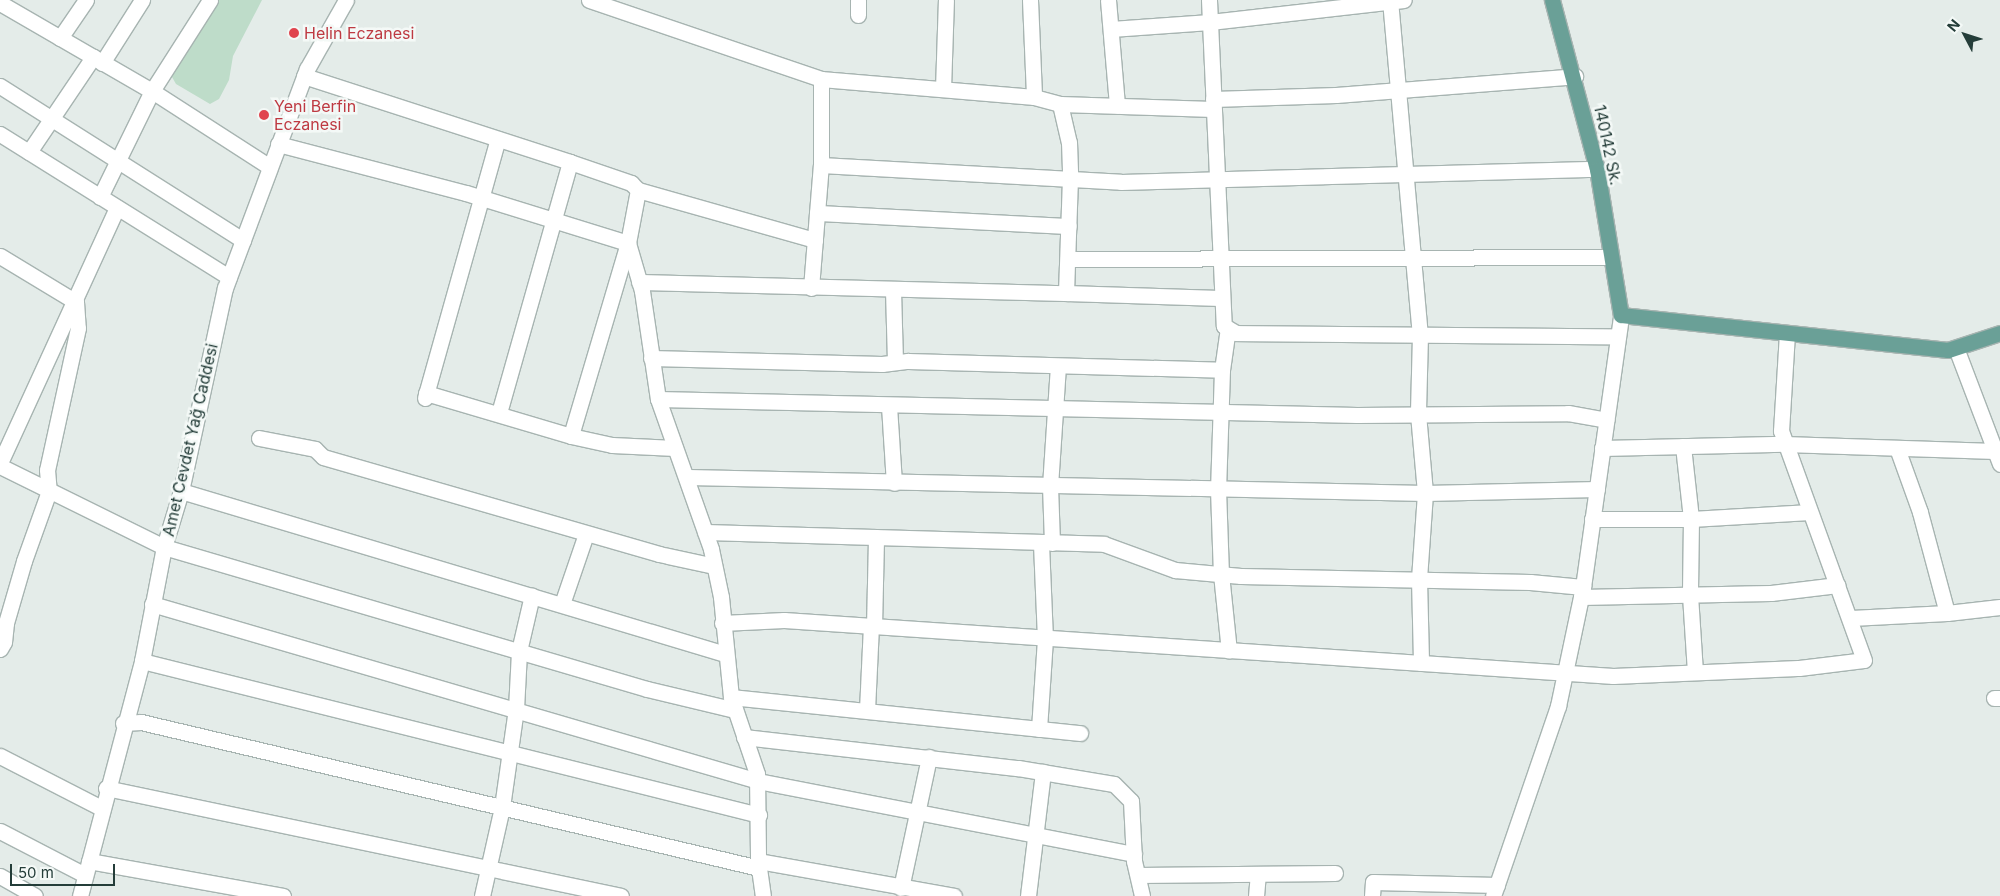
<!DOCTYPE html>
<html>
<head>
<meta charset="utf-8">
<style>
  body { margin:0 }
  #map { position:relative; width:2000px; height:896px; overflow:hidden; background:#e4ece9; font-family:Inter,sans-serif }
  div>[style] { position:absolute }
  .green>* { inset:0; background:#bedcc9 }
  .roads { filter:drop-shadow(1px 0 #a7b4b1) drop-shadow(-1px 0 #a7b4b1) drop-shadow(0 1px #a7b4b1) drop-shadow(0 -1px #a7b4b1) }
  .minor>* { height:15px; margin:-7.5px; padding:0 7.5px; transform-origin:7.5px; border-radius:7.5px; background:#fff }
  .major>* { height:15px; margin:-7.5px; padding:0 7.5px; transform-origin:7.5px; border-radius:7.5px; background:#6aa097 }
  .dots>* { width:14px; height:14px; translate:-50% -50%; box-sizing:border-box; border:2px solid #f4f9f7; border-radius:50% }
  span { translate:-50% -50%; white-space:nowrap; text-align:center; line-height:1.15; -webkit-text-stroke:5px #f4f9f7; paint-order:stroke }
  .health-label { font-size:16px; color:#be3a42 }
  .left { translate:0 -50%; text-align:left }
  .street-label { font-size:16px; color:#243d39 }
  .north { position:absolute; left:1940px; top:10px; width:50px; height:50px; -webkit-text-stroke:4px #f4f9f7; paint-order:stroke; rotate:310deg; font-size:14px; font-weight:700; line-height:20px; text-align:center; color:#243d39 }
  .north::after { content:''; display:block; margin:auto; width:18px; height:22px; background:#243d39; clip-path:polygon(50% 0,100% 100%,50% 72%,0 100%) }
  .scale { position:absolute; left:10px; top:864px; width:105px; height:22px; box-sizing:border-box; border:2px solid #243d39; border-top:0; padding-left:6px; font-size:15px; line-height:18px; white-space:nowrap; color:#243d39; -webkit-text-stroke:4px #f4f9f7; paint-order:stroke }
</style>
</head>
<body>
<div id="map">
  <div class="green">
    <div style="clip-path:polygon(217px 0,262px 0,233px 56px,229px 80px,219px 99px,210px 104px,176px 84px,172px 77px,173px 70px)"></div>
  </div>
  <div class="roads">
    <div class="minor">
      <div style="left:589px;top:0;width:245px;rotate:18.8deg"></div>
      <div style="left:821px;top:79px;width:214px;rotate:4.8deg"></div>
      <div style="left:1034px;top:97px;width:27px;rotate:15deg"></div>
      <div style="left:1060px;top:104px;width:153px;rotate:1.9deg"></div>
      <div style="left:1030px;top:0;width:97px;rotate:87.6deg"></div>
      <div style="left:1108px;top:0;width:106px;rotate:85.1deg"></div>
      <div style="left:1209px;top:0;width:326px;rotate:87.4deg"></div>
      <div style="left:1224px;top:326px;width:14px;rotate:30deg"></div>
      <div style="left:1236px;top:333px;width:381px;rotate:0.5deg"></div>
      <div style="left:1390px;top:0;width:336px;rotate:84.9deg"></div>
      <div style="left:1420px;top:335px;width:79px;rotate:91.5deg"></div>
      <div style="left:1418px;top:414px;width:79px;rotate:84.9deg"></div>
      <div style="left:1425px;top:493px;width:86px;rotate:94deg"></div>
      <div style="left:1419px;top:579px;width:84px;rotate:88.6deg"></div>
      <div style="left:0;top:3px;width:176px;rotate:30.1deg"></div>
      <div style="left:152px;top:91px;width:140px;rotate:32.8deg"></div>
      <div style="left:858px;top:15px;width:15px;rotate:-90deg"></div>
      <div style="left:1111px;top:29px;width:99px;rotate:-4deg"></div>
      <div style="left:1210px;top:22px;width:195px;rotate:-6.5deg"></div>
      <div style="left:60px;top:38px;width:46px;rotate:-55.6deg"></div>
      <div style="left:102px;top:63px;width:75px;rotate:-57.6deg"></div>
      <div style="left:304px;top:76px;width:280px;rotate:17.9deg"></div>
      <div style="left:570px;top:162px;width:65px;rotate:19deg"></div>
      <div style="left:631px;top:183px;width:10px;rotate:45deg"></div>
      <div style="left:638px;top:190px;width:184px;rotate:15.8deg"></div>
      <div style="left:0;top:86px;width:288px;rotate:32.4deg"></div>
      <div style="left:943px;top:89px;width:89px;rotate:-88.1deg"></div>
      <div style="left:1213px;top:99px;width:123px;rotate:-1.9deg"></div>
      <div style="left:1336px;top:95px;width:240px;rotate:-4.5deg"></div>
      <div style="left:1060px;top:104px;width:39px;rotate:77deg"></div>
      <div style="left:1069px;top:142px;width:36px;rotate:88deg"></div>
      <div style="left:1070px;top:178px;width:115px;rotate:92deg"></div>
      <div style="left:1066px;top:293px;width:154px;rotate:1.9deg"></div>
      <div style="left:0;top:134px;width:270px;rotate:32deg"></div>
      <div style="left:278px;top:144px;width:194px;rotate:14.6deg"></div>
      <div style="left:466px;top:193px;width:170px;rotate:17.2deg"></div>
      <div style="left:628px;top:243px;width:201px;rotate:106.5deg"></div>
      <div style="left:29px;top:152px;width:115px;rotate:-56deg"></div>
      <div style="left:821px;top:165px;width:300px;rotate:3.2deg"></div>
      <div style="left:1121px;top:182px;width:476px;rotate:-1.6deg"></div>
      <div style="left:638px;top:190px;width:54px;rotate:100.7deg"></div>
      <div style="left:628px;top:243px;width:50px;rotate:73.7deg"></div>
      <div style="left:642px;top:291px;width:109px;rotate:81.6deg"></div>
      <div style="left:658px;top:399px;width:159px;rotate:70.5deg"></div>
      <div style="left:711px;top:549px;width:49px;rotate:78.2deg"></div>
      <div style="left:721px;top:597px;width:100px;rotate:84.3deg"></div>
      <div style="left:731px;top:697px;width:81px;rotate:71.3deg"></div>
      <div style="left:757px;top:774px;width:87px;rotate:89.3deg"></div>
      <div style="left:758px;top:861px;width:35px;rotate:82deg"></div>
      <div style="left:100px;top:197px;width:118px;rotate:-63.9deg"></div>
      <div style="left:152px;top:91px;width:108px;rotate:-57.5deg"></div>
      <div style="left:817px;top:213px;width:252px;rotate:3deg"></div>
      <div style="left:0;top:256px;width:89px;rotate:31.2deg"></div>
      <div style="left:76px;top:302px;width:26px;rotate:86deg"></div>
      <div style="left:78px;top:328px;width:145px;rotate:102.3deg"></div>
      <div style="left:47px;top:470px;width:21px;rotate:85deg"></div>
      <div style="left:49px;top:491px;width:74px;rotate:109.7deg"></div>
      <div style="left:24px;top:561px;width:65px;rotate:106.2deg"></div>
      <div style="left:6px;top:623px;width:19px;rotate:96deg"></div>
      <div style="left:4px;top:642px;width:8px;rotate:120deg"></div>
      <div style="left:1068px;top:259px;width:543px;rotate:-0.21deg"></div>
      <div style="left:639px;top:282px;width:427px;rotate:1.5deg"></div>
      <div style="left:811px;top:288px;width:123px;rotate:-85.4deg"></div>
      <div style="left:821px;top:165px;width:86px;rotate:-90deg"></div>
      <div style="left:893px;top:290px;width:72px;rotate:88.4deg"></div>
      <div style="left:1956px;top:348px;width:124px;rotate:69.2deg"></div>
      <div style="left:651px;top:358px;width:231px;rotate:1.5deg"></div>
      <div style="left:882px;top:364px;width:26px;rotate:-7deg"></div>
      <div style="left:908px;top:361px;width:314px;rotate:1.6deg"></div>
      <div style="left:1222px;top:370px;width:42px;rotate:-81.9deg"></div>
      <div style="left:1222px;top:370px;width:119px;rotate:91.9deg"></div>
      <div style="left:1218px;top:489px;width:85px;rotate:88deg"></div>
      <div style="left:1221px;top:574px;width:77px;rotate:84.1deg"></div>
      <div style="left:426px;top:393px;width:151px;rotate:16.5deg"></div>
      <div style="left:571px;top:436px;width:42px;rotate:12.4deg"></div>
      <div style="left:612px;top:445px;width:63px;rotate:2.7deg"></div>
      <div style="left:425px;top:398px;width:269px;rotate:-74.3deg"></div>
      <div style="left:658px;top:399px;width:699px;rotate:1.31deg"></div>
      <div style="left:1357px;top:415px;width:211px;rotate:-0.5deg"></div>
      <div style="left:1568px;top:413px;width:39px;rotate:10deg"></div>
      <div style="left:889px;top:406px;width:77px;rotate:86.3deg"></div>
      <div style="left:499px;top:413px;width:261px;rotate:-74.2deg"></div>
      <div style="left:259px;top:438px;width:57px;rotate:11.1deg"></div>
      <div style="left:315px;top:449px;width:11px;rotate:45deg"></div>
      <div style="left:323px;top:457px;width:350px;rotate:16.1deg"></div>
      <div style="left:659px;top:554px;width:56px;rotate:12.3deg"></div>
      <div style="left:1683px;top:446px;width:73px;rotate:83.7deg"></div>
      <div style="left:1691px;top:519px;width:76px;rotate:90.8deg"></div>
      <div style="left:1690px;top:595px;width:77px;rotate:86.3deg"></div>
      <div style="left:1602px;top:448px;width:182px;rotate:-1.3deg"></div>
      <div style="left:1784px;top:444px;width:211px;rotate:1.9deg"></div>
      <div style="left:0;top:463px;width:281px;rotate:-65.4deg"></div>
      <div style="left:0;top:466px;width:183px;rotate:26.3deg"></div>
      <div style="left:164px;top:547px;width:503px;rotate:16.38deg"></div>
      <div style="left:647px;top:689px;width:90px;rotate:13.4deg"></div>
      <div style="left:688px;top:477px;width:737px;rotate:1.24deg"></div>
      <div style="left:1425px;top:493px;width:172px;rotate:-1.3deg"></div>
      <div style="left:181px;top:491px;width:568px;rotate:16.68deg"></div>
      <div style="left:1592px;top:519px;width:99px"></div>
      <div style="left:1691px;top:519px;width:119px;rotate:-3.4deg"></div>
      <div style="left:705px;top:532px;width:399px;rotate:1.7deg"></div>
      <div style="left:1104px;top:544px;width:76px;rotate:20.1deg"></div>
      <div style="left:1175px;top:570px;width:66px;rotate:5.2deg"></div>
      <div style="left:1241px;top:576px;width:289px;rotate:1.2deg"></div>
      <div style="left:1530px;top:582px;width:53px;rotate:5.4deg"></div>
      <div style="left:1052px;top:543px;width:57px;rotate:-92deg"></div>
      <div style="left:1050px;top:486px;width:120px;rotate:-86.2deg"></div>
      <div style="left:1581px;top:597px;width:190px;rotate:-1.2deg"></div>
      <div style="left:1771px;top:593px;width:67px;rotate:-6.8deg"></div>
      <div style="left:152px;top:604px;width:631px;rotate:16.28deg"></div>
      <div style="left:758px;top:781px;width:383px;rotate:11deg"></div>
      <div style="left:562px;top:604px;width:74px;rotate:-71.1deg"></div>
      <div style="left:1947px;top:613px;width:53px;rotate:-6.5deg"></div>
      <div style="left:1851px;top:618px;width:96px;rotate:-3deg"></div>
      <div style="left:1947px;top:613px;width:105px;rotate:-105deg"></div>
      <div style="left:1920px;top:512px;width:68px;rotate:-109.8deg"></div>
      <div style="left:722px;top:623px;width:62px;rotate:-2.8deg"></div>
      <div style="left:784px;top:620px;width:831px;rotate:3.86deg"></div>
      <div style="left:1613px;top:676px;width:186px;rotate:-2.5deg"></div>
      <div style="left:1799px;top:668px;width:65px;rotate:-7deg"></div>
      <div style="left:1864px;top:660px;width:244px;rotate:-109.9deg"></div>
      <div style="left:1781px;top:431px;width:98px;rotate:-86.5deg"></div>
      <div style="left:874px;top:627px;width:90px;rotate:-88.7deg"></div>
      <div style="left:142px;top:661px;width:636px;rotate:14.01deg"></div>
      <div style="left:731px;top:697px;width:351px;rotate:5.9deg"></div>
      <div style="left:1994px;top:698px;width:6px"></div>
      <div style="left:867px;top:710px;width:84px;rotate:-87.3deg"></div>
      <div style="left:123px;top:723px;width:18px;rotate:-3deg"></div>
      <div style="left:141px;top:722px;width:635px;rotate:13.29deg"></div>
      <div style="left:1039px;top:729px;width:90px;rotate:-86.2deg"></div>
      <div style="left:1045px;top:639px;width:97px;rotate:-92.4deg"></div>
      <div style="left:744px;top:737px;width:276px;rotate:6.5deg"></div>
      <div style="left:1018px;top:768px;width:97px;rotate:9.5deg"></div>
      <div style="left:1114px;top:784px;width:24px;rotate:45deg"></div>
      <div style="left:1131px;top:801px;width:60px;rotate:87.1deg"></div>
      <div style="left:1134px;top:861px;width:36px;rotate:77deg"></div>
      <div style="left:0;top:756px;width:114px;rotate:27.2deg"></div>
      <div style="left:106px;top:788px;width:526px;rotate:11.84deg"></div>
      <div style="left:0;top:831px;width:96px;rotate:27.4deg"></div>
      <div style="left:89px;top:861px;width:197px;rotate:10.2deg"></div>
      <div style="left:758px;top:861px;width:199px;rotate:10.1deg"></div>
      <div style="left:1138px;top:875px;width:197px;rotate:-0.6deg"></div>
      <div style="left:0;top:876px;width:40px;rotate:29.7deg"></div>
      <div style="left:901px;top:888px;width:134px;rotate:-77.9deg"></div>
      <div style="left:80px;top:896px;width:243px;rotate:-75.2deg"></div>
      <div style="left:142px;top:661px;width:116px;rotate:-79.1deg"></div>
      <div style="left:164px;top:547px;width:59px;rotate:-73.1deg"></div>
      <div style="left:181px;top:491px;width:208px;rotate:-77.8deg"></div>
      <div style="left:225px;top:288px;width:234px;rotate:-69.5deg"></div>
      <div style="left:307px;top:69px;width:79px;rotate:-60.5deg"></div>
      <div style="left:482px;top:896px;width:91px;rotate:-77.3deg"></div>
      <div style="left:502px;top:807px;width:99px;rotate:-81.9deg"></div>
      <div style="left:516px;top:709px;width:58px;rotate:-87deg"></div>
      <div style="left:519px;top:651px;width:57px;rotate:-76.9deg"></div>
      <div style="left:1028px;top:896px;width:125px;rotate:-83.1deg"></div>
      <div style="left:1256px;top:896px;width:22px;rotate:-85deg"></div>
      <div style="left:1372px;top:896px;width:14px;rotate:-86deg"></div>
      <div style="left:1373px;top:882px;width:124px;rotate:1.4deg"></div>
      <div style="left:1493px;top:896px;width:201px;rotate:-71.1deg"></div>
      <div style="left:1558px;top:706px;width:122px;rotate:-78.1deg"></div>
      <div style="left:1583px;top:587px;width:275px;rotate:-82deg"></div>
    </div>
    <div class="major">
      <div style="left:1552px;top:0;width:175px;rotate:75.1deg"></div>
      <div style="left:1597px;top:169px;width:148px;rotate:80.7deg"></div>
      <div style="left:1621px;top:315px;width:329px;rotate:6.1deg"></div>
      <div style="left:1948px;top:350px;width:55px;rotate:-18.1deg"></div>
    </div>
  </div>
  <div class="dots">
    <div style="left:294px;top:33px;background:#e0444e"></div>
    <div style="left:264px;top:115px;background:#e0444e"></div>
  </div>
  <div class="health-label">
    <span class="left" style="left:304px;top:33px">Helin Eczanesi</span>
    <span class="left" style="left:274px;top:115px">Yeni Berfin<br>Eczanesi</span>
  </div>
  <div class="street-label">
    <span style="left:1608px;top:145px;rotate:78deg">140142 Sk.</span>
    <span style="left:190px;top:440px;rotate:-77deg">Amet Cevdet Yağ Caddesi</span>
  </div>
  <div class="north">N</div>
  <div class="scale">50 m</div>
</div>
</body>
</html>
